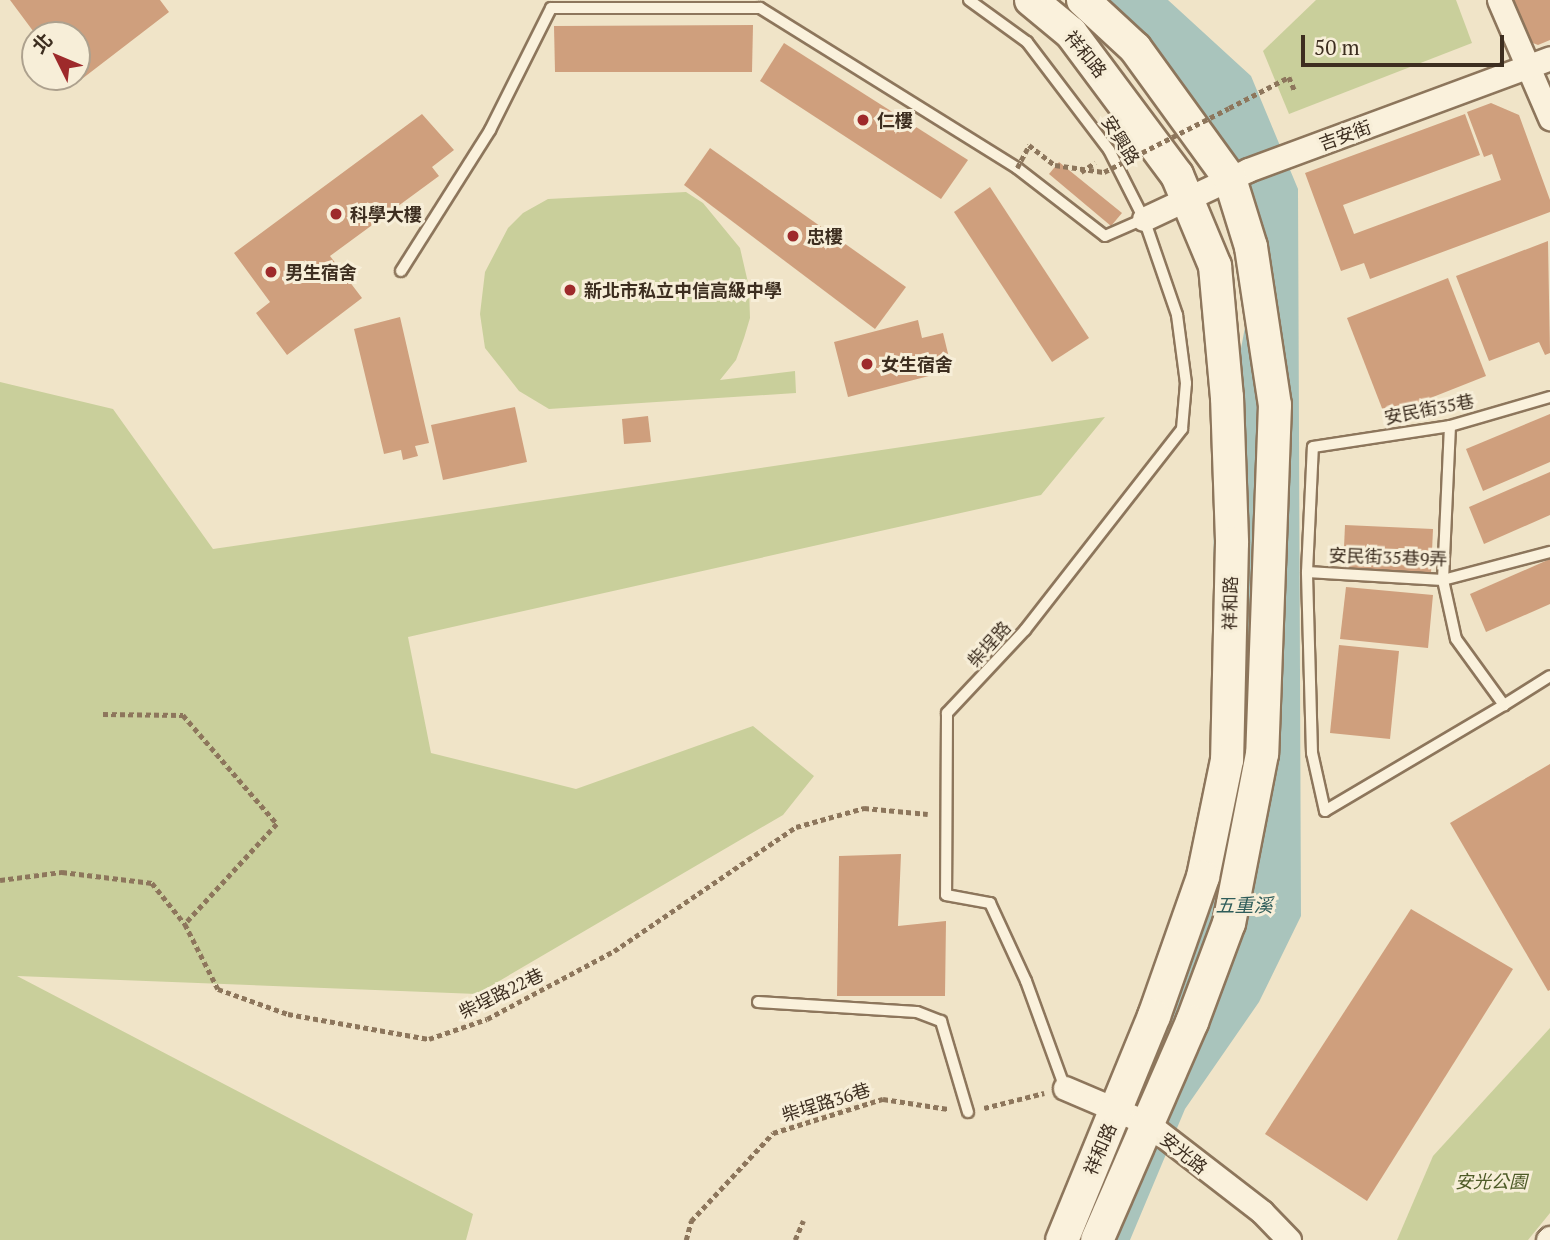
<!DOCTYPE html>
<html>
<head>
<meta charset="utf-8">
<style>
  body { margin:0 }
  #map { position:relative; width:1550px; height:1240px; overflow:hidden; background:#f0e4c8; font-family:"PT Serif","Noto Sans TC",serif }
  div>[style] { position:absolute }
  .green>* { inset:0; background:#c9cf9b }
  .water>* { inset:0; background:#a9c4bc }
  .building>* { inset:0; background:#cf9f7d }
  .path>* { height:4.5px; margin-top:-2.25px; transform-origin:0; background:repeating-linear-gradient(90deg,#8d765c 0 5px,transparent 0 8.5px) }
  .roads { filter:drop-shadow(2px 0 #8d765c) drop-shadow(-2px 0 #8d765c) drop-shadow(0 2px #8d765c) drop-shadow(0 -2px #8d765c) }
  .service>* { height:10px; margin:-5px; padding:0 5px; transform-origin:5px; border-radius:5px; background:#faf1dc }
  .minor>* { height:23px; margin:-11.5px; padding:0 11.5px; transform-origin:11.5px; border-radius:11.5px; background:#faf1dc }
  .secondary>* { height:32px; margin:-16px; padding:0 16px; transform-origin:16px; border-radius:16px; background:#faf1dc }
  .path-bridge>* { height:4.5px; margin-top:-2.25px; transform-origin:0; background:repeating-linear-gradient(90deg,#8d765c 0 5px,transparent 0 8.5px) }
  .dots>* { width:19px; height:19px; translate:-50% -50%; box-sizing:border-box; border:4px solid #f7eed8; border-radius:50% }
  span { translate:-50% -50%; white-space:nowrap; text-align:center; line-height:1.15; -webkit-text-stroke:6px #f7eed8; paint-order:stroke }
  .street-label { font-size:18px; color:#3d2e20 }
  .poi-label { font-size:18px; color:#3d2e20; font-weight:700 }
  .left { translate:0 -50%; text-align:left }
  .park-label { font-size:18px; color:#4d5a26; font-style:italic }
  .water-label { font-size:19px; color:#2f5d5a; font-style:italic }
  .north { position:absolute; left:21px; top:21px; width:70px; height:70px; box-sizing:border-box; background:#f7eed8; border:2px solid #ada18e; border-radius:50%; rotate:313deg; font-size:19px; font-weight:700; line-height:28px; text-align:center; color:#3d2e20 }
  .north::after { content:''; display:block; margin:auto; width:24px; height:32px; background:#9e2a2b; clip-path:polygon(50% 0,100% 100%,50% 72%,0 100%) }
  .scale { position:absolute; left:1301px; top:35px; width:203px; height:32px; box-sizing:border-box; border:4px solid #3d2e20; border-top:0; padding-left:9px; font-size:21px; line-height:24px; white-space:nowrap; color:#3d2e20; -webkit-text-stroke:5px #f7eed8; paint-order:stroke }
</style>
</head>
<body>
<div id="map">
  <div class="green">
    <div style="clip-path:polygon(1316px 0,1456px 0,1472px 43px,1289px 114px,1263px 51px)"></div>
    <div style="clip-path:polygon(686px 192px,703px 203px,740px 248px,749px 287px,750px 318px,744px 338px,736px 360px,720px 380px,795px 371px,796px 393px,549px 409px,519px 391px,485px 348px,480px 314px,485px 272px,508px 228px,523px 213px,548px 199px)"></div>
    <div style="clip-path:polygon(0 382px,113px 409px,213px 549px,1105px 417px,1041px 495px,408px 637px,431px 753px,576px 789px,753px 726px,814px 776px,783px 815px,477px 994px,17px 976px,473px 1214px,466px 1240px,0 1240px)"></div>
    <div style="clip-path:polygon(1550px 1028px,1550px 1213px,1528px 1240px,1397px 1240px,1433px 1156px)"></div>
  </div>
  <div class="water">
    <div style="clip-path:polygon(1109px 0,1168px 0,1251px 76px,1298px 189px,1301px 916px,1259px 1002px,1185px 1109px,1130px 1240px,1052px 1240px,1211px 825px,1214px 496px,1247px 316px,1217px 136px,1154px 43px)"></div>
  </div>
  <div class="building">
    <div style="clip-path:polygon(10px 0,160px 0,169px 12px,74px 85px,68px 77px,77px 77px,77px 35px,36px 35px)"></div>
    <div style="clip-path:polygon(1508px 0,1550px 0,1550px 40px,1538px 45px,1525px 40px)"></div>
    <div style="clip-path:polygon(753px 25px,752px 72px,555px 72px,554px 26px)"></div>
    <div style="clip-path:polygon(784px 43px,968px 160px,941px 199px,760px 81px)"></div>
    <div style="clip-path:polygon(1491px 103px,1519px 115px,1550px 200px,1550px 212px,1370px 279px,1364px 263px,1341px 271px,1305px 173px,1465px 114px,1480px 155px,1343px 205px,1354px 234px,1476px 189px,1501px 180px,1492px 154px,1484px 157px,1467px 112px)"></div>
    <div style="clip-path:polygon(422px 114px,454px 150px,432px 167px,439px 176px,330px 256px,362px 298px,287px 355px,256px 313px,270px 302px,234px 253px)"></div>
    <div style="clip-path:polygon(710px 148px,906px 287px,875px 329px,684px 185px)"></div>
    <div style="clip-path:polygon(1059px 162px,1122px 213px,1111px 226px,1049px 174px)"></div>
    <div style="clip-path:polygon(990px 187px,1089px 338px,1052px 362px,954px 212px)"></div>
    <div style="clip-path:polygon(1548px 241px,1550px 353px,1545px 355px,1539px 342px,1489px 361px,1456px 276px)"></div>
    <div style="clip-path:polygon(1448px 278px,1486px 376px,1385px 416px,1347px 318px)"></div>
    <div style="clip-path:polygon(400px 317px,429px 443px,415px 446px,418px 456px,403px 460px,401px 450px,384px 454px,354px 329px)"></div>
    <div style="clip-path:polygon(918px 320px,922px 338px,943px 333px,952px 370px,848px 397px,834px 342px)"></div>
    <div style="clip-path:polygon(515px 407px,527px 462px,443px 480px,431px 425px)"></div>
    <div style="clip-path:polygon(1550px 414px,1550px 462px,1483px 491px,1466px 449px)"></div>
    <div style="clip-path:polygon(648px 416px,651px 442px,624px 444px,622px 419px)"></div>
    <div style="clip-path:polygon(1550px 472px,1550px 515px,1484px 544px,1469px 507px)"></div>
    <div style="clip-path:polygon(1345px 525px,1433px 529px,1431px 574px,1343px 570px)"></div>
    <div style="clip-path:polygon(1550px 559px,1550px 604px,1486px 632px,1470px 594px)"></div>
    <div style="clip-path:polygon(1346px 587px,1433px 595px,1428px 648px,1340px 639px)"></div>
    <div style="clip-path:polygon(1339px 645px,1399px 651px,1390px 739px,1330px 733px)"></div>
    <div style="clip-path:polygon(1550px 764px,1550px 990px,1548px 991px,1450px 823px)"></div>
    <div style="clip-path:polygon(901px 854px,898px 926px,946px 921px,945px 996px,837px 996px,839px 856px)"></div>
    <div style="clip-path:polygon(1411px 909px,1513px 969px,1367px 1201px,1265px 1134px)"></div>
  </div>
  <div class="path">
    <div style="left:1229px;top:108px;width:68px;rotate:-27.3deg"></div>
    <div style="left:1289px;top:77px;width:15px;rotate:67deg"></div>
    <div style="left:1081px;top:172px;width:17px;rotate:-33deg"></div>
    <div style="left:103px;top:714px;width:80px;rotate:0.7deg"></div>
    <div style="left:183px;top:715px;width:144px;rotate:49.2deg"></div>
    <div style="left:277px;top:824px;width:136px;rotate:132.6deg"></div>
    <div style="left:0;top:880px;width:63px;rotate:-7.4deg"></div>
    <div style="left:62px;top:872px;width:91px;rotate:7deg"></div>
    <div style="left:152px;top:883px;width:53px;rotate:51.2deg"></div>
    <div style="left:185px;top:924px;width:73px;rotate:63.1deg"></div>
    <div style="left:218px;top:989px;width:74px;rotate:19.7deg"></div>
    <div style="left:288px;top:1014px;width:143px;rotate:10.1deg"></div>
    <div style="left:429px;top:1039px;width:61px;rotate:-19deg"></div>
    <div style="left:487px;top:1019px;width:144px;rotate:-28.2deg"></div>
    <div style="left:614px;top:951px;width:220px;rotate:-34.3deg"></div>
    <div style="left:796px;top:827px;width:71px;rotate:-15.6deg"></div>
    <div style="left:864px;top:808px;width:64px;rotate:5.4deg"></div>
    <div style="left:984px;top:1108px;width:62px;rotate:-14deg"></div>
    <div style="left:686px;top:1240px;width:20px;rotate:-75deg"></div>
    <div style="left:691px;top:1221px;width:120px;rotate:-47deg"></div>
    <div style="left:773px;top:1133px;width:115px;rotate:-17.2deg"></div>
    <div style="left:883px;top:1099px;width:66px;rotate:8.7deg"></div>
    <div style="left:795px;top:1240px;width:21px;rotate:-67deg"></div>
  </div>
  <div class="roads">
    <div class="service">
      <div style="left:969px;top:0;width:72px;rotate:35.9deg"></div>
      <div style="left:1027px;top:42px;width:136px;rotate:52.8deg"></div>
      <div style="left:1109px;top:150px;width:77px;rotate:63.1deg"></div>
      <div style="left:1144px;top:219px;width:102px;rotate:71deg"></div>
      <div style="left:1177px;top:315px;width:69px;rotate:82.5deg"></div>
      <div style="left:1186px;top:383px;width:46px;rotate:95deg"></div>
      <div style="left:1182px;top:429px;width:255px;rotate:128deg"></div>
      <div style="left:1025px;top:630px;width:114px;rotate:133.2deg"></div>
      <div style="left:947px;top:713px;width:182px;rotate:90.3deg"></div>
      <div style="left:946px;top:895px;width:45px;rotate:10.3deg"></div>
      <div style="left:990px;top:903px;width:86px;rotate:65.2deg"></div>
      <div style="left:1026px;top:981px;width:114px;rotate:70deg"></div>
      <div style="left:401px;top:271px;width:167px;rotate:-57.7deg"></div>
      <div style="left:490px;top:130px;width:136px;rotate:-63.4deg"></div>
      <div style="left:551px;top:8px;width:209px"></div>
      <div style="left:760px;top:8px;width:303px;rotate:31.9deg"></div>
      <div style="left:1017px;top:168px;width:111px;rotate:37.7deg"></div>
      <div style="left:1105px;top:236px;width:43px;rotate:-23.6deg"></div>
      <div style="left:1450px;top:426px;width:154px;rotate:92.6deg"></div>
      <div style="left:1443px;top:580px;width:60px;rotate:77.6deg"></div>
      <div style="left:1456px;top:639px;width:82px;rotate:54deg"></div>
      <div style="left:1504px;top:705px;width:54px;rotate:-32.2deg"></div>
      <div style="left:1307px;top:572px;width:136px;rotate:3.4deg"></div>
      <div style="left:1443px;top:580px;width:111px;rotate:-14.7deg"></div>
      <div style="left:1504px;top:705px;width:208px;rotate:149.4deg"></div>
      <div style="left:1325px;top:811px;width:59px;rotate:-102.6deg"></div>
      <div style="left:1312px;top:753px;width:181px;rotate:-91.6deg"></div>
      <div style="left:1307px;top:572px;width:125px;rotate:-87.3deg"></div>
      <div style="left:1313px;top:447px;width:139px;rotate:-8.7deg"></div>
      <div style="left:1450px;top:426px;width:104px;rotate:-16.2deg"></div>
      <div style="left:758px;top:1002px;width:159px;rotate:3.6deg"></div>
      <div style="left:917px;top:1012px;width:26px;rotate:21deg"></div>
      <div style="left:941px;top:1021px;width:95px;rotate:73.5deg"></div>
    </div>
    <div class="minor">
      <div style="left:1499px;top:0;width:129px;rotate:66.6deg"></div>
      <div style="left:1144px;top:219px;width:115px;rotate:-25.2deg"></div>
      <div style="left:1248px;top:170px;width:322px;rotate:-20.3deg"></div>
      <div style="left:1065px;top:1088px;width:89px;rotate:23.1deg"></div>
      <div style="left:1147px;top:1123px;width:145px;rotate:37.7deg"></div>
      <div style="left:1262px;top:1212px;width:39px;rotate:46deg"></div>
      <div style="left:1548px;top:1240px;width:3px;rotate:-45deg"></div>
    </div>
    <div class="secondary">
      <div style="left:1031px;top:0;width:52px;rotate:39.5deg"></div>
      <div style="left:1071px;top:33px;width:177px;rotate:53.3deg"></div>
      <div style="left:1177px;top:175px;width:99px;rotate:67.3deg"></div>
      <div style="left:1215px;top:266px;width:132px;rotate:84.8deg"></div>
      <div style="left:1227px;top:397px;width:146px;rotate:88deg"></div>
      <div style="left:1232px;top:543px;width:217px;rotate:91.3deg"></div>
      <div style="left:1227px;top:760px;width:119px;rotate:101.6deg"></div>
      <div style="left:1203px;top:877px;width:147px;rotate:109.4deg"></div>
      <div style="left:1154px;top:1016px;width:242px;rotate:112.3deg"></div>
      <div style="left:1083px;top:0;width:71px;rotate:42.7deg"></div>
      <div style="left:1135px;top:48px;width:162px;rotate:54.1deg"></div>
      <div style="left:1230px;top:179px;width:71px;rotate:72.8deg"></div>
      <div style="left:1251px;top:247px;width:160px;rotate:81.4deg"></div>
      <div style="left:1275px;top:405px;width:349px;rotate:92.1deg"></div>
      <div style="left:1262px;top:754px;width:172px;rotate:101deg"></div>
      <div style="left:1229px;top:923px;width:106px;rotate:110.5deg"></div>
      <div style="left:1192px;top:1022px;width:238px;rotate:113.5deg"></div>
    </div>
  </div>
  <div class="path-bridge">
    <div style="left:1017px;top:168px;width:26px;rotate:-62deg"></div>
    <div style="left:1029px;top:145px;width:33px;rotate:38deg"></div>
    <div style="left:1055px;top:165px;width:49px;rotate:8.1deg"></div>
    <div style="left:1104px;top:172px;width:140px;rotate:-27.1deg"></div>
  </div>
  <div class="dots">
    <div style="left:863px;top:120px;background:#9e2a2b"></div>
    <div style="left:336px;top:214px;background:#9e2a2b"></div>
    <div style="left:793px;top:236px;background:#9e2a2b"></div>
    <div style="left:271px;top:272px;background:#9e2a2b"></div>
    <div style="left:570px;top:290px;background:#9e2a2b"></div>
    <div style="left:867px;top:364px;background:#9e2a2b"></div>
  </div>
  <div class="street-label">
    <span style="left:1086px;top:54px;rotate:51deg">祥和路</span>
    <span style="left:1345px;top:135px;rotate:-20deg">吉安街</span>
    <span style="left:1121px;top:140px;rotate:58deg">安興路</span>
    <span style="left:1429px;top:409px;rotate:-11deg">安民街35巷</span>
    <span style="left:1388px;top:557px;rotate:2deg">安民街35巷9弄</span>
    <span style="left:1230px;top:603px;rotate:-89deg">祥和路</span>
    <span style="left:989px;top:644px;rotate:-48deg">柴埕路</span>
    <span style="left:501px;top:993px;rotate:-26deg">柴埕路22巷</span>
    <span style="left:826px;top:1102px;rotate:-17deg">柴埕路36巷</span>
    <span style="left:1100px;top:1149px;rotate:-67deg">祥和路</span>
    <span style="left:1184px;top:1153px;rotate:39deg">安光路</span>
  </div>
  <div class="poi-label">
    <span class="left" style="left:877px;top:120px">仁樓</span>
    <span class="left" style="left:350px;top:214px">科學大樓</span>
    <span class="left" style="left:807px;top:236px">忠樓</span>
    <span class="left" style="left:285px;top:272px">男生宿舍</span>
    <span class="left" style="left:584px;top:290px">新北市私立中信高級中學</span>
    <span class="left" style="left:881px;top:364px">女生宿舍</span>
  </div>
  <div class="park-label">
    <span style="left:1491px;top:1181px">安光公園</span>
  </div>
  <div class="water-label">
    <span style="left:1244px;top:905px">五重溪</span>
  </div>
  <div class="north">北</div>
  <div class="scale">50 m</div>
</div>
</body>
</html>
